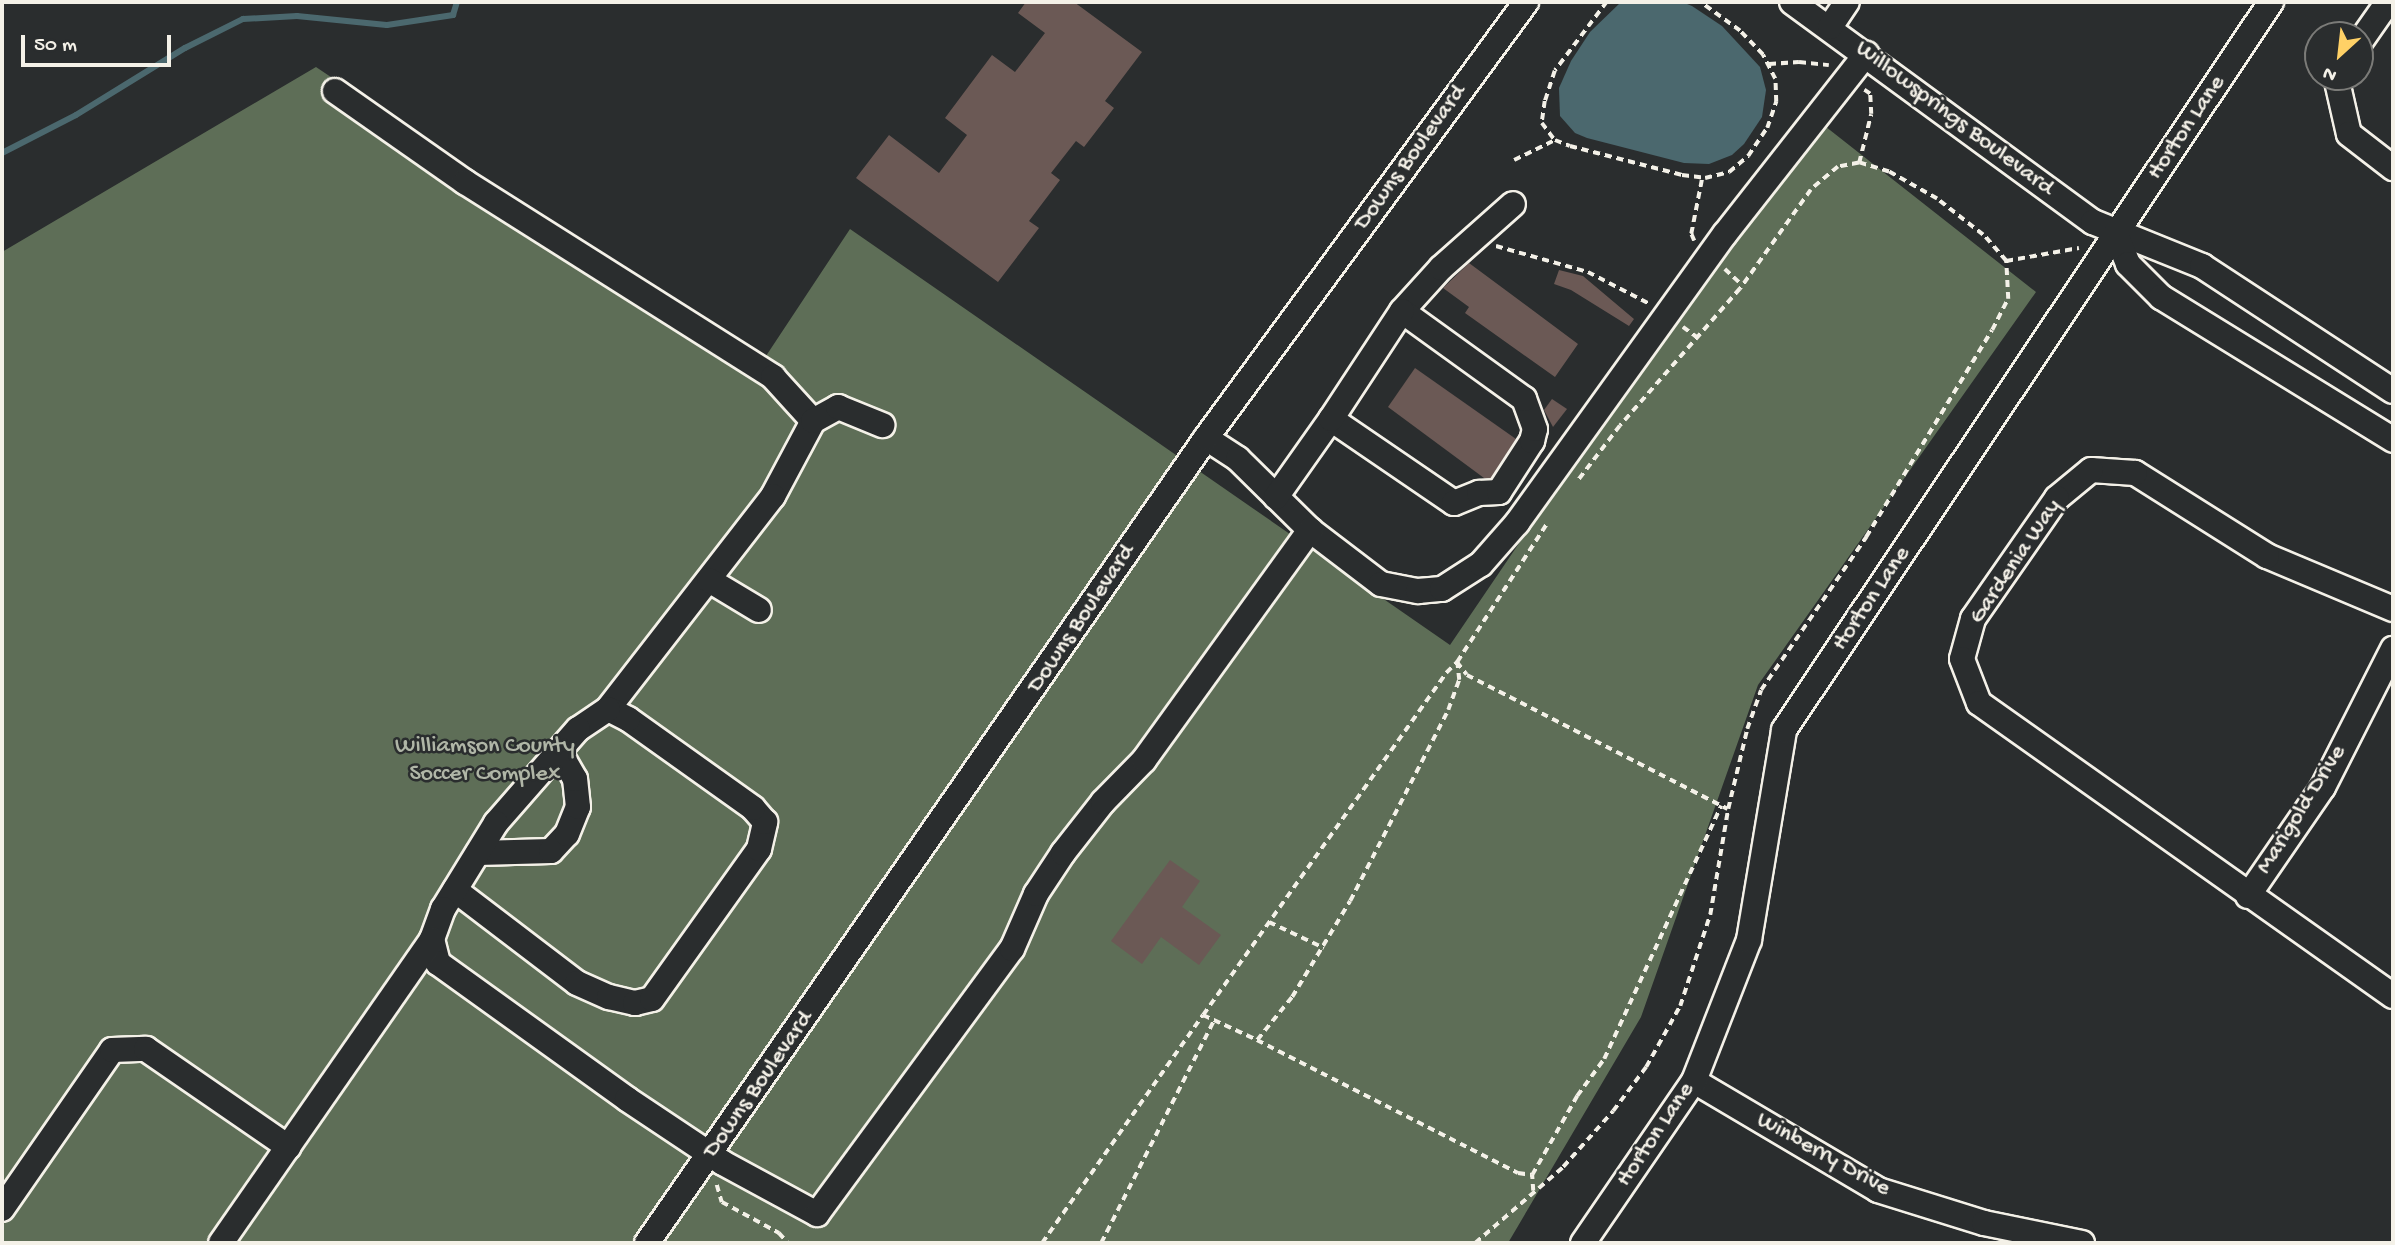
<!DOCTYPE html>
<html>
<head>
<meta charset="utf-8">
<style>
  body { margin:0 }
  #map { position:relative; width:2395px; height:1245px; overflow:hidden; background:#2a2d2e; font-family:"Gochi Hand",sans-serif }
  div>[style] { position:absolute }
  .green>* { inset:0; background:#5e6e57 }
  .water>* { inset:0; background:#4b686e }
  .stream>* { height:6px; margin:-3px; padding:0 3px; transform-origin:3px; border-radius:3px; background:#4b686e }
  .building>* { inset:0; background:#6b5955 }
  .path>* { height:3.5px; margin-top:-1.75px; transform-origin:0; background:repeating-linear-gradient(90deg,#f4f1e8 0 7px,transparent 0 12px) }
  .roads { filter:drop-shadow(2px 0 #f4f1e8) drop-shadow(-2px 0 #f4f1e8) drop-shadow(0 2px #f4f1e8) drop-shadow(0 -2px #f4f1e8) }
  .minor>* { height:24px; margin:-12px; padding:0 12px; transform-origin:12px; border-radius:12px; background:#2a2d2e }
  span { translate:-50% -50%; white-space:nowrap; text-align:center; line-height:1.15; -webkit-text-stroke:5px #2a2d2e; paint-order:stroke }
  .street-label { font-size:24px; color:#f4f1e8 }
  .park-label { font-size:24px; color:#b0b6a7 }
  .frame { position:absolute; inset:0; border:4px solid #f4f1e8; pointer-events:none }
  .north { position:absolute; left:2304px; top:21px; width:70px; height:70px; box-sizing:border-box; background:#2a2d2e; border:2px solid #7b7b78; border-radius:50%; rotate:207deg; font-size:19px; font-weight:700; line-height:28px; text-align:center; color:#f4f1e8 }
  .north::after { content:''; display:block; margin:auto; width:24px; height:32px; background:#ffd166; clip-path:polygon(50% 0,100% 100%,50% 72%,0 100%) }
  .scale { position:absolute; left:21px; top:35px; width:150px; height:32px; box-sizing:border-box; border:4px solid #f4f1e8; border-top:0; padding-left:9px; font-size:21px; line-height:24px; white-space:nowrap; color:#f4f1e8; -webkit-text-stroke:5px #2a2d2e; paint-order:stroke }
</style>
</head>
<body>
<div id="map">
  <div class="green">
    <div style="clip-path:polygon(316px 67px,760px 365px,850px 229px,1450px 645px,1612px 406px,1821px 123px,2036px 292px,1758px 685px,1641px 1017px,1508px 1243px,2px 1243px,2px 252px)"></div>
  </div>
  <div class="water">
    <div style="clip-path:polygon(1621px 2px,1682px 2px,1692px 6px,1722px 26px,1760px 67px,1766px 90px,1762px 117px,1744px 144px,1732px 155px,1709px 164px,1684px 163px,1587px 138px,1575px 133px,1560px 116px,1559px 88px,1571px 61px,1590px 32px)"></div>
  </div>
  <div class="stream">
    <div style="left:2px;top:153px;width:83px;rotate:-27.2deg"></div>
    <div style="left:76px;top:115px;width:128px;rotate:-31.6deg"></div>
    <div style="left:185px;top:48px;width:65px;rotate:-26.6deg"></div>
    <div style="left:243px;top:19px;width:54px;rotate:-3.2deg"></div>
    <div style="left:297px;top:16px;width:90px;rotate:5.7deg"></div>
    <div style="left:387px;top:25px;width:67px;rotate:-8.6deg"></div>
    <div style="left:453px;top:15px;width:14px;rotate:-73deg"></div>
  </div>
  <div class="building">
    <div style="clip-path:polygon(1026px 2px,1074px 2px,1142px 52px,1105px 101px,1114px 108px,1084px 147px,1076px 141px,1051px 173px,1060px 180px,1029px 221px,1039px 228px,998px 282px,856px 178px,889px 135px,939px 173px,967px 135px,945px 118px,992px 55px,1015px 72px,1045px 33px,1018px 13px)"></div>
    <div style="clip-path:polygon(1469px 263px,1578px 344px,1555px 377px,1465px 313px,1469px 307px,1443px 288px)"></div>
    <div style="clip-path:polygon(1559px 270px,1583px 276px,1634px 319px,1629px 326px,1571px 290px,1554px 284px)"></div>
    <div style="clip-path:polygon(1415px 368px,1516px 439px,1491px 478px,1484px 478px,1388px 407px)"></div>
    <div style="clip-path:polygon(1552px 399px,1567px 409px,1553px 427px,1544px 410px)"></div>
    <div style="clip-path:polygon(1170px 860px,1200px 881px,1182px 907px,1221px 935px,1199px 965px,1161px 937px,1142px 964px,1111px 941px)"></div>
  </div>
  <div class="path">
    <div style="left:1607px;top:2px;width:86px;rotate:127deg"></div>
    <div style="left:1555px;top:71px;width:32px;rotate:108deg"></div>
    <div style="left:1545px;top:101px;width:22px;rotate:98deg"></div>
    <div style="left:1542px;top:123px;width:21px;rotate:53deg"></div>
    <div style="left:1555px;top:140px;width:16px;rotate:22deg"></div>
    <div style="left:1570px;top:146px;width:116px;rotate:14.5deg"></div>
    <div style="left:1682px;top:175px;width:23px;rotate:7deg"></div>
    <div style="left:1705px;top:178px;width:25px;rotate:-14deg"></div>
    <div style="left:1729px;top:172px;width:25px;rotate:-40deg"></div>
    <div style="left:1748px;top:156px;width:34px;rotate:-56deg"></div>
    <div style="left:1767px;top:128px;width:28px;rotate:-71deg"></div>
    <div style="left:1776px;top:102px;width:23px;rotate:-92deg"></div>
    <div style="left:1775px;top:79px;width:27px;rotate:-117deg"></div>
    <div style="left:1763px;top:55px;width:33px;rotate:-134deg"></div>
    <div style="left:1740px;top:31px;width:49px;rotate:-144.1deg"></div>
    <div style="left:1769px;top:64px;width:30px;rotate:-4deg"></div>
    <div style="left:1799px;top:62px;width:30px;rotate:6deg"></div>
    <div style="left:1514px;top:160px;width:46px;rotate:-26deg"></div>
    <div style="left:1859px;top:163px;width:50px;rotate:-76.2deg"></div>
    <div style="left:1871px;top:114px;width:20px;rotate:-93deg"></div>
    <div style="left:1870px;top:94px;width:7px;rotate:-146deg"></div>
    <div style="left:1694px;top:241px;width:8px;rotate:-113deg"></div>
    <div style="left:1691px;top:234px;width:57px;rotate:-78.9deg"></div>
    <div style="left:1496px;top:246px;width:96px;rotate:15.8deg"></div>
    <div style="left:1588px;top:272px;width:68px;rotate:27.3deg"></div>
    <div style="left:2006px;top:261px;width:74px;rotate:-10.1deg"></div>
    <div style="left:1725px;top:269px;width:23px;rotate:43deg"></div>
    <div style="left:1683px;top:327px;width:19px;rotate:36deg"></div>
    <div style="left:1269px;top:922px;width:61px;rotate:25.3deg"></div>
    <div style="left:1203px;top:1015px;width:420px;rotate:-54.6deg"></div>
    <div style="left:1446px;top:673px;width:16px;rotate:-45deg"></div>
    <div style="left:1457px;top:662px;width:16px;rotate:52deg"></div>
    <div style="left:1467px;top:675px;width:293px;rotate:27.2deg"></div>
    <div style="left:1257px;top:1040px;width:293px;rotate:27deg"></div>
    <div style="left:1518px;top:1173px;width:14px;rotate:8deg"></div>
    <div style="left:717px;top:1185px;width:18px;rotate:74deg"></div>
    <div style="left:722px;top:1202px;width:65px;rotate:28.5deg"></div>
    <div style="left:779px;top:1233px;width:13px;rotate:48deg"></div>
    <div style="left:1533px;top:1191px;width:16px;rotate:-94deg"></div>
    <div style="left:1532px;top:1175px;width:91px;rotate:-60.3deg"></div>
    <div style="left:1577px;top:1096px;width:46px;rotate:-53.9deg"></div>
    <div style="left:1604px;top:1059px;width:279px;rotate:-65.2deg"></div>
    <div style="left:1042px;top:1243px;width:279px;rotate:-54.8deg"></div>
    <div style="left:1203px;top:1015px;width:60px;rotate:24.8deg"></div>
    <div style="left:1257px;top:1040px;width:55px;rotate:-50.9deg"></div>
    <div style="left:1292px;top:997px;width:112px;rotate:-58.9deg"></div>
    <div style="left:1350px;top:901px;width:215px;rotate:-62.8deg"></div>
    <div style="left:1448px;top:710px;width:32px;rotate:-70deg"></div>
    <div style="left:1459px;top:680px;width:18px;rotate:-96deg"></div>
    <div style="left:1457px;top:662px;width:167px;rotate:-57deg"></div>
    <div style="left:1101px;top:1243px;width:250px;rotate:-63.1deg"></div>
    <div style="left:1475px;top:1243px;width:116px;rotate:-40.8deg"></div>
    <div style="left:1563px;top:1167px;width:75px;rotate:-48.2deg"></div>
    <div style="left:1613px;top:1111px;width:55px;rotate:-53.1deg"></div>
    <div style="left:1646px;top:1067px;width:70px;rotate:-60.9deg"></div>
    <div style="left:1680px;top:1006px;width:96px;rotate:-71.8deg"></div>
    <div style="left:1710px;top:915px;width:108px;rotate:-80.4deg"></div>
    <div style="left:1728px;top:809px;width:82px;rotate:-76.6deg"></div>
    <div style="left:1747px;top:729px;width:41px;rotate:-70.3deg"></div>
    <div style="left:1761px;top:690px;width:186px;rotate:-55.5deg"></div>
    <div style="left:1866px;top:537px;width:242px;rotate:-58.7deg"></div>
    <div style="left:1992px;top:330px;width:35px;rotate:-63deg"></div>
    <div style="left:2008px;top:299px;width:38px;rotate:-93deg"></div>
    <div style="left:2006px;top:261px;width:35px;rotate:-131deg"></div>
    <div style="left:1983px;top:235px;width:58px;rotate:-142deg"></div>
    <div style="left:1937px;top:199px;width:55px;rotate:-150.6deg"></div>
    <div style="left:1889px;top:172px;width:31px;rotate:-163deg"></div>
    <div style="left:1859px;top:163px;width:21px;rotate:169deg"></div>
    <div style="left:1838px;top:167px;width:35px;rotate:140deg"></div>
    <div style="left:1811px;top:190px;width:122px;rotate:125.6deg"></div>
    <div style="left:1740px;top:289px;width:182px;rotate:131.2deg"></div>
    <div style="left:1620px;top:426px;width:71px;rotate:127.5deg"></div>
  </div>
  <div class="roads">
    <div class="minor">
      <div style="left:1792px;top:2px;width:373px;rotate:36.2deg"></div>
      <div style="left:2093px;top:222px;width:118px;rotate:22deg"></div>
      <div style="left:2202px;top:266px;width:228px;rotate:33.2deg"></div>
      <div style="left:1830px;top:27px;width:30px;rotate:-56deg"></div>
      <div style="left:2360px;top:42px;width:49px;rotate:-55deg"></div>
      <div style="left:2336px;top:77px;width:58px;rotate:77.2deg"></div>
      <div style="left:2349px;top:134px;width:56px;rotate:37.7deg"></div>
      <div style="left:335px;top:91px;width:159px;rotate:35deg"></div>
      <div style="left:465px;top:182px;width:365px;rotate:32.3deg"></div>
      <div style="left:773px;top:377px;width:59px;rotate:47.7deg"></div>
      <div style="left:813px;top:421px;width:85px;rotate:118.1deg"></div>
      <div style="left:773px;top:496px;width:269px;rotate:127.8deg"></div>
      <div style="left:2116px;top:234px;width:32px;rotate:68deg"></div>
      <div style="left:2128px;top:264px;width:47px;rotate:45deg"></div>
      <div style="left:2161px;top:297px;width:273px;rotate:31.6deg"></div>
      <div style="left:1402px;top:311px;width:58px;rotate:-47.8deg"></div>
      <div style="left:1441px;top:268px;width:96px;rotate:-41.6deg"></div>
      <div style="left:813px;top:421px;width:29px;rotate:-29deg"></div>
      <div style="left:838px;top:407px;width:48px;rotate:22.2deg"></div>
      <div style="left:1206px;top:438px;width:38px;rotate:33deg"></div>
      <div style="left:1238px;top:459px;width:101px;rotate:44.6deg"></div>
      <div style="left:1310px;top:530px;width:89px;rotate:37.3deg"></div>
      <div style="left:1381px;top:584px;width:38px;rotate:11deg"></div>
      <div style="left:1418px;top:591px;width:24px;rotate:-5deg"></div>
      <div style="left:1442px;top:589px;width:46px;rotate:-32.7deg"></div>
      <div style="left:1481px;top:564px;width:55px;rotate:-48.7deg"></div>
      <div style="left:1517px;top:523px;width:356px;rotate:-54.3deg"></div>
      <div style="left:1725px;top:234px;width:229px;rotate:-51.9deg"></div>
      <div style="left:1276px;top:497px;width:95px;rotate:-54.8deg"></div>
      <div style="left:1331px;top:419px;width:149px;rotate:34.3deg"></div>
      <div style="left:1454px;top:503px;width:27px;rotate:-22deg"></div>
      <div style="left:1479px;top:493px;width:20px;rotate:-3deg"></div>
      <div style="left:1499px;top:492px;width:61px;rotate:-57.1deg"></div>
      <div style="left:1532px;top:441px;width:12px;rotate:-76deg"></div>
      <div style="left:1535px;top:429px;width:32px;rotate:-110deg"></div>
      <div style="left:1524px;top:399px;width:150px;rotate:-144.2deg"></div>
      <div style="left:1402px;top:311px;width:129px;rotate:123.3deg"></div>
      <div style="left:709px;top:580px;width:58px;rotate:31deg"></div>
      <div style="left:2393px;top:609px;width:137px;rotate:-157.2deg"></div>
      <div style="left:2267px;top:556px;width:156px;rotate:-147.8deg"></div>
      <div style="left:2135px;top:473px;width:44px;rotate:-176.1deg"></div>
      <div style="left:2091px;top:470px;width:44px;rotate:140.5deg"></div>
      <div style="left:2057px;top:498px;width:147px;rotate:124.8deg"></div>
      <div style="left:1973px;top:619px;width:41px;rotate:105.4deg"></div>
      <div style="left:1962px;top:659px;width:47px;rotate:68.9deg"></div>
      <div style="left:1979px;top:703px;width:507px;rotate:35.29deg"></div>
      <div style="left:478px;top:853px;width:73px;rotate:-1.6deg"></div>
      <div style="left:551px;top:851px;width:23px;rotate:-47deg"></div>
      <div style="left:567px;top:834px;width:29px;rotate:-68deg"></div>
      <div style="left:578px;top:807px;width:28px;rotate:-96deg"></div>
      <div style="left:575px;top:779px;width:32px;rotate:-120deg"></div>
      <div style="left:455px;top:890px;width:153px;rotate:37.3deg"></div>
      <div style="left:577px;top:983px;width:35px;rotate:24deg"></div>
      <div style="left:609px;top:997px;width:27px;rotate:13deg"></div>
      <div style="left:635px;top:1003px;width:17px;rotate:-13deg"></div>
      <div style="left:652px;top:999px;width:184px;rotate:-54.5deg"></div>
      <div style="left:759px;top:849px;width:28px;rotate:-77deg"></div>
      <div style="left:765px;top:822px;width:18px;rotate:-131deg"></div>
      <div style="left:753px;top:808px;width:153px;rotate:-144.5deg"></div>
      <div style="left:628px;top:719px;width:22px;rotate:-153deg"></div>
      <div style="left:608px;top:709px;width:36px;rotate:146deg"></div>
      <div style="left:578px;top:729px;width:125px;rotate:131.1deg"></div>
      <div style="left:496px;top:823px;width:101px;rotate:121.6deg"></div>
      <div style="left:443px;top:909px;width:32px;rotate:110deg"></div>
      <div style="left:432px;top:939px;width:25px;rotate:76deg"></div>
      <div style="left:438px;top:963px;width:233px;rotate:35.7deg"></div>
      <div style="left:627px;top:1099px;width:115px;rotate:33.7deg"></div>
      <div style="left:723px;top:1163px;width:107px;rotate:28.5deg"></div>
      <div style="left:817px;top:1214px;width:329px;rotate:-53.7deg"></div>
      <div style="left:1012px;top:949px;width:60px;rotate:-66.4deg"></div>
      <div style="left:1036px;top:894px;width:49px;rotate:-56.6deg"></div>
      <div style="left:1063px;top:853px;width:65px;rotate:-51.9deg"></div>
      <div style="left:1103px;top:802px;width:59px;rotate:-45.7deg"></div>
      <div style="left:1144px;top:760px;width:284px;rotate:-54.2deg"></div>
      <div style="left:2248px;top:896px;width:132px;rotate:-55.5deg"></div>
      <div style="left:2323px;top:787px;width:155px;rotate:-63.1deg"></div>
      <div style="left:1694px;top:1081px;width:214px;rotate:30.6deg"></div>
      <div style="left:1878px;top:1190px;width:111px;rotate:17.3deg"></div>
      <div style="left:1984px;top:1223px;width:100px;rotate:11.5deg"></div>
      <div style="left:2px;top:1209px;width:193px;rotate:-55.3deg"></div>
      <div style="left:112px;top:1050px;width:34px;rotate:-2deg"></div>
      <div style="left:146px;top:1049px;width:173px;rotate:34.6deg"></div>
      <div style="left:221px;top:1243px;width:370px;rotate:-55.2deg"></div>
      <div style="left:647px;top:1243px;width:980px;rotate:-55.22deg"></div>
      <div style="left:1206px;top:438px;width:541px;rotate:-53.72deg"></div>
      <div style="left:1583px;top:1243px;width:196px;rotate:-55.6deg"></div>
      <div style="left:1694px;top:1081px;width:151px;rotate:-68.7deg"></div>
      <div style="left:1749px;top:940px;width:213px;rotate:-80.5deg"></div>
      <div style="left:1784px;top:730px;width:876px;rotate:-56.22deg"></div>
    </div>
  </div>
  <div class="street-label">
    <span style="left:1954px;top:119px;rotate:37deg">Willowsprings Boulevard</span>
    <span style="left:2187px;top:128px;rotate:-56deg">Horton Lane</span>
    <span style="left:1411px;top:158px;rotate:-54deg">Downs Boulevard</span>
    <span style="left:2016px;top:562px;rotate:-56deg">Gardenia Way</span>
    <span style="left:1872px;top:599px;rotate:-56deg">Horton Lane</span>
    <span style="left:1082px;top:619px;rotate:-56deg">Downs Boulevard</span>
    <span style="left:2302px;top:810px;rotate:-58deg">Marigold Drive</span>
    <span style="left:759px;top:1085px;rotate:-55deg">Downs Boulevard</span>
    <span style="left:1656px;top:1135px;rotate:-56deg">Horton Lane</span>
    <span style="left:1823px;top:1155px;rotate:29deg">Winberry Drive</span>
  </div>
  <div class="park-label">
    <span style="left:485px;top:761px">Williamson County<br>Soccer Complex</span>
  </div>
  <div class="frame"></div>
  <div class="north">N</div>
  <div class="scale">50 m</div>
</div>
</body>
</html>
